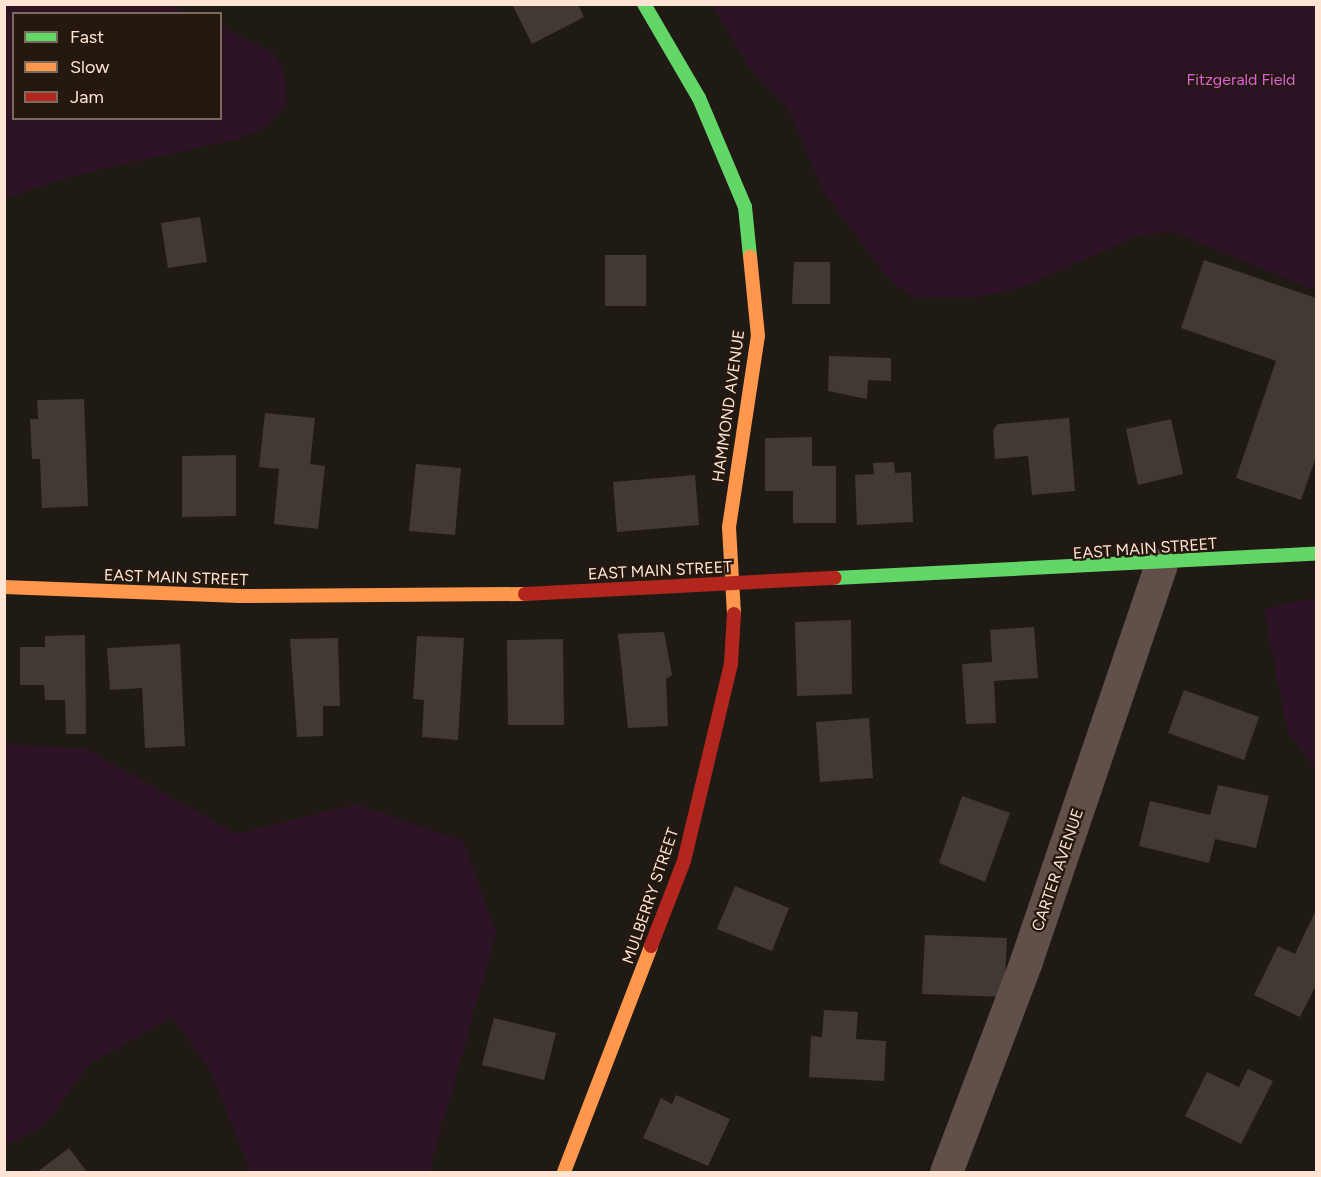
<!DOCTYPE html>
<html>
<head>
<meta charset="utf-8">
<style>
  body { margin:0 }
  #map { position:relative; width:1321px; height:1177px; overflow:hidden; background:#201a14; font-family:Figtree,sans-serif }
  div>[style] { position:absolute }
  .green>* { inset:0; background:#2d1325 }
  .building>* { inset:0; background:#423932 }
  .street>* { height:33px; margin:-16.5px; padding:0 16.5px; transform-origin:16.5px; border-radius:16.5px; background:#615049 }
  .fast>* { height:14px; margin:-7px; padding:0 7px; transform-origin:7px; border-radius:7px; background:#63d668 }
  .slow>* { height:14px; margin:-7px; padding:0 7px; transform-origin:7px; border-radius:7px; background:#ff974d }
  .jam>* { height:14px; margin:-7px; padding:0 7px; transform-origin:7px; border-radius:7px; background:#b3261e }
  span { translate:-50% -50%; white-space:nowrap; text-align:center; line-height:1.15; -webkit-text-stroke:4.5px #25190f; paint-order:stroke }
  .park-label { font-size:16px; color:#e05ede }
  .street-label { font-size:16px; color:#ffe4d3 }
  .frame { position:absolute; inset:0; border:6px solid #ffe4d3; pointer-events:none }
  .legend { position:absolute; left:12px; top:12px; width:210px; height:108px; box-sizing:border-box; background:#25190f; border:2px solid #7c6a5d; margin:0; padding:8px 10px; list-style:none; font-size:18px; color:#ffe4d3 }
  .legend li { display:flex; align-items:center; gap:12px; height:30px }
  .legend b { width:30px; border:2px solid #7c6a5d }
</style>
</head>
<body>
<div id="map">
  <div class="green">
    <div style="clip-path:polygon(168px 4px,190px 13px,14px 14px,14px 118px,220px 118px,221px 26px,273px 53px,285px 76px,286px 104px,267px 126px,240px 138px,73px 176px,5px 198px,5px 5px)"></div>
    <div style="clip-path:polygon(712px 5px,1316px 5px,1316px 291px,1172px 231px,1134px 237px,1028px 285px,974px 298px,915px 297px,890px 281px,824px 192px,788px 108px,749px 67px)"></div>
    <div style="clip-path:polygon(1316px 598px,1316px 770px,1288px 732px,1264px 609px)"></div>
    <div style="clip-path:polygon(4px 744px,86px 749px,236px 834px,354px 804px,463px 841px,496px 933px,429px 1172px,251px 1172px,210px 1070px,173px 1017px,90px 1063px,45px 1124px,5px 1147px)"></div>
  </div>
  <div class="building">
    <div style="clip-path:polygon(578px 4px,584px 17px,532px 44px,513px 6px)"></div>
    <div style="clip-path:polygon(200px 217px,207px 262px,168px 268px,161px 223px)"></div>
    <div style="clip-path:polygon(605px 255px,646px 255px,646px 306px,605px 306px)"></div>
    <div style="clip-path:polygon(1204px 260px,1316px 298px,1316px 457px,1301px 500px,1236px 478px,1276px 361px,1181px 328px)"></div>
    <div style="clip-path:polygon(794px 262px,830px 262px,830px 304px,792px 304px)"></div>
    <div style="clip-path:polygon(829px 356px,891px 358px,891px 381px,868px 380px,867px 399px,828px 391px)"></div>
    <div style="clip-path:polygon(84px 399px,88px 506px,42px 508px,40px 459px,32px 459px,30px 419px,38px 419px,37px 400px)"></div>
    <div style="clip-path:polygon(265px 413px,315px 418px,310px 464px,325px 466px,318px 529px,274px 524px,279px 469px,259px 467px)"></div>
    <div style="clip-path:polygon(1069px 418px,1075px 491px,1032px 495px,1028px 456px,995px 459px,993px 430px,998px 424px)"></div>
    <div style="clip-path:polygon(1171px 419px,1183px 474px,1138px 485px,1126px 429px)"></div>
    <div style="clip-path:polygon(812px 437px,812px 466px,836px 466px,836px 523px,793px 523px,793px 491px,765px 491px,765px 438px)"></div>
    <div style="clip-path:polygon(236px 455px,236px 516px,182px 517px,182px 456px)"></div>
    <div style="clip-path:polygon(894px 462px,895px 473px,911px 472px,913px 522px,857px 525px,855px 475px,874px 474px,873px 463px)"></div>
    <div style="clip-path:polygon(416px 464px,461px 468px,455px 535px,409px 531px)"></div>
    <div style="clip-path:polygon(695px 475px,699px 525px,617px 532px,613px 482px)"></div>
    <div style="clip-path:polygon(851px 620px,852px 694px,797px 696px,795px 622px)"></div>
    <div style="clip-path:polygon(1034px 627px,1038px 678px,994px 681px,996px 723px,966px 724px,962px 664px,992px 662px,990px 630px)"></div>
    <div style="clip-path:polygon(664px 632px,672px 675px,666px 679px,668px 726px,628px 728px,618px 634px)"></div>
    <div style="clip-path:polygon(85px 635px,86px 734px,66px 734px,65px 700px,45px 700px,44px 685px,20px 685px,20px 647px,45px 647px,45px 636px)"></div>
    <div style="clip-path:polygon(417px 636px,464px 638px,458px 740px,422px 737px,424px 700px,413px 699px)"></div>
    <div style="clip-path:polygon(338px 638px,340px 706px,323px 706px,323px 736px,297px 737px,290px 639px)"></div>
    <div style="clip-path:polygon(563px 639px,564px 725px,508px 725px,507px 640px)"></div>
    <div style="clip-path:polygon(180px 644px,185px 746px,145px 748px,142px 688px,110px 690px,107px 648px)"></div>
    <div style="clip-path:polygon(1184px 690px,1259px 717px,1244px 760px,1168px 733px)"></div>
    <div style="clip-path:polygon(869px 718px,873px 778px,820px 782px,816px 722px)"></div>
    <div style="clip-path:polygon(1218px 785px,1269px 796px,1256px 848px,1215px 839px,1209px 863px,1139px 846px,1150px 801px,1210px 815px)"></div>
    <div style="clip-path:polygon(962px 796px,1010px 813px,985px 882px,939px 863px)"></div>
    <div style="clip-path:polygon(735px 886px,789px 908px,772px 951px,717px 929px)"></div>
    <div style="clip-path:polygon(1316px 910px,1316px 985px,1300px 1017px,1254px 995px,1278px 946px,1295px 954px)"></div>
    <div style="clip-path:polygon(925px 935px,1007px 938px,1004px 997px,922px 994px)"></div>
    <div style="clip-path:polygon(824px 1010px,858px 1012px,856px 1039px,886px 1041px,884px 1081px,809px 1077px,811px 1036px,822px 1037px)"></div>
    <div style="clip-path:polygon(494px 1018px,556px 1033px,544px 1080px,482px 1065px)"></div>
    <div style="clip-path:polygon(1248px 1069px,1273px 1081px,1241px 1144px,1185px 1116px,1207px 1072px,1239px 1087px)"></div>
    <div style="clip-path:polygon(676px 1095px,730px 1119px,708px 1166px,643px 1138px,661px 1098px,672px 1104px)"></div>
    <div style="clip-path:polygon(69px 1148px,87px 1172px,37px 1172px)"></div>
  </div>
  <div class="street">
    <div style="left:946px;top:1172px;width:226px;rotate:-69.2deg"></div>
    <div style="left:1026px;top:961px;width:418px;rotate:-71.2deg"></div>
  </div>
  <div class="fast">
    <div style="left:644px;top:4px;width:109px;rotate:59.7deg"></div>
    <div style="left:699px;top:98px;width:118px;rotate:67.1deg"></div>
    <div style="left:745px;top:207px;width:49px;rotate:84.2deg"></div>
    <div style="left:835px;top:578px;width:482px;rotate:-2.9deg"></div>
  </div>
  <div class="slow">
    <div style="left:4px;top:587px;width:236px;rotate:2.2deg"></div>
    <div style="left:240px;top:596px;width:285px;rotate:-0.4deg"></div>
    <div style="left:734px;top:614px;width:87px;rotate:-93.3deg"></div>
    <div style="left:729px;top:527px;width:193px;rotate:-81.4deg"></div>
    <div style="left:758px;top:336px;width:80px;rotate:-95.7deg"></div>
    <div style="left:564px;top:1172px;width:242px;rotate:-68.9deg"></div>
  </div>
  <div class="jam">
    <div style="left:525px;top:594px;width:310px;rotate:-3deg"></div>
    <div style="left:651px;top:946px;width:91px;rotate:-68.8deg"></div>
    <div style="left:684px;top:861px;width:203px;rotate:-76.6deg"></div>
    <div style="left:731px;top:664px;width:50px;rotate:-86.6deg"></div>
  </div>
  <div class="park-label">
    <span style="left:1241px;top:80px">Fitzgerald Field</span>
  </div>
  <div class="street-label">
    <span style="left:729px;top:406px;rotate:-82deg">HAMMOND AVENUE</span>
    <span style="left:1145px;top:549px;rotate:-4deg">EAST MAIN STREET</span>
    <span style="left:660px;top:571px;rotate:-3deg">EAST MAIN STREET</span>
    <span style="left:176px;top:578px;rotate:2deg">EAST MAIN STREET</span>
    <span style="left:1058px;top:870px;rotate:-71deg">CARTER AVENUE</span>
    <span style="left:651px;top:896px;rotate:-71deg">MULBERRY STREET</span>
  </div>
  <div class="frame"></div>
  <ul class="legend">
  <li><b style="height:8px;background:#63d668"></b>Fast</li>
  <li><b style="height:8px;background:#ff974d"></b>Slow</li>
  <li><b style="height:8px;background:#b3261e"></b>Jam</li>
  </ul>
</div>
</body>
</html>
